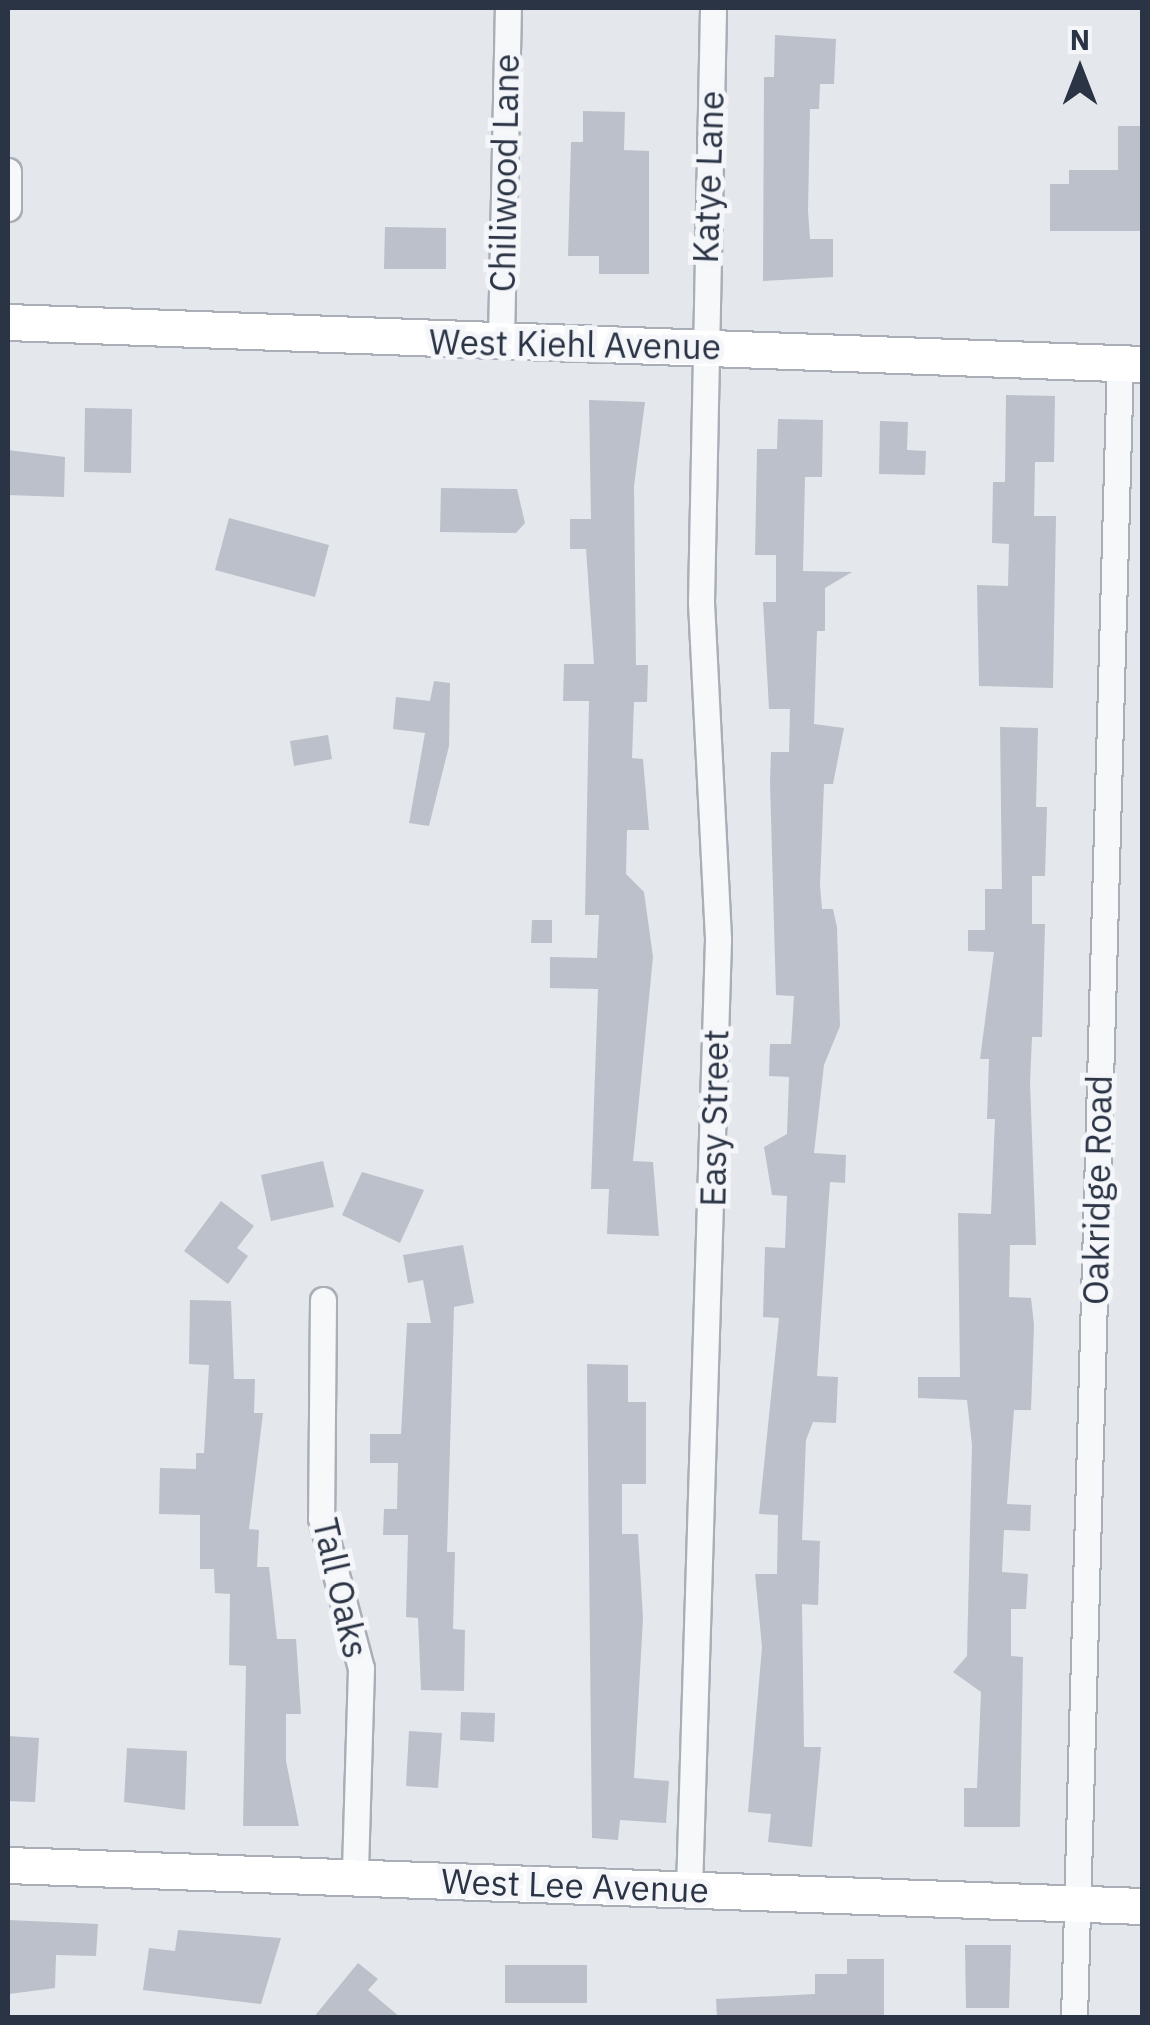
<!DOCTYPE html>
<html>
<head>
<meta charset="utf-8">
<style>
  body { margin:0 }
  #map { position:relative; width:1150px; height:2025px; overflow:hidden; background:#e4e7ec; font-family:"IBM Plex Sans",sans-serif }
  div>[style] { position:absolute }
  .building>* { inset:0; background:#bbc0ca }
  .roads { filter:drop-shadow(2px 0 #a9aeb7) drop-shadow(-2px 0 #a9aeb7) drop-shadow(0 2px #a9aeb7) drop-shadow(0 -2px #a9aeb7) }
  .street>* { height:25px; margin:-12.5px; padding:0 12.5px; transform-origin:12.5px; border-radius:12.5px; background:#f7f8fa }
  .secondary>* { height:35px; margin:-17.5px; padding:0 17.5px; transform-origin:17.5px; border-radius:17.5px; background:#fff }
  span { translate:-50% -50%; white-space:nowrap; text-align:center; line-height:1.15; -webkit-text-stroke:10px #f4f6f9; paint-order:stroke }
  .street-label { font-size:35px; color:#2b3445 }
  .frame { position:absolute; inset:0; border:10px solid #2b3445; pointer-events:none }
  .north { position:absolute; left:1030px; top:20px; width:100px; height:100px; -webkit-text-stroke:8px #f4f6f9; paint-order:stroke; rotate:0deg; font-size:28px; font-weight:700; line-height:40px; text-align:center; color:#2b3445 }
  .north::after { content:''; display:block; margin:auto; width:35px; height:45px; background:#2b3445; clip-path:polygon(50% 0,100% 100%,50% 72%,0 100%) }
</style>
</head>
<body>
<div id="map">
  <div class="building">
    <div style="clip-path:polygon(775px 35px,836px 39px,834px 84px,820px 84px,819px 109px,810px 109px,808px 211px,810px 239px,833px 239px,833px 277px,763px 281px,764px 77px,774px 77px)"></div>
    <div style="clip-path:polygon(583px 111px,625px 112px,624px 150px,649px 151px,649px 274px,599px 274px,599px 256px,568px 256px,571px 142px,583px 142px)"></div>
    <div style="clip-path:polygon(1118px 126px,1142px 126px,1142px 231px,1050px 231px,1050px 184px,1069px 184px,1069px 170px,1118px 170px)"></div>
    <div style="clip-path:polygon(385px 227px,446px 228px,446px 269px,384px 269px)"></div>
    <div style="clip-path:polygon(1006px 395px,1055px 396px,1054px 462px,1035px 462px,1034px 516px,1056px 516px,1053px 688px,979px 686px,977px 585px,1008px 586px,1009px 544px,992px 543px,993px 482px,1005px 482px)"></div>
    <div style="clip-path:polygon(589px 400px,645px 402px,634px 486px,636px 665px,648px 665px,647px 702px,634px 702px,632px 758px,643px 759px,649px 830px,627px 830px,626px 874px,644px 892px,653px 957px,633px 1161px,653px 1162px,659px 1236px,607px 1234px,609px 1189px,591px 1189px,598px 989px,550px 988px,550px 957px,597px 958px,599px 915px,585px 915px,589px 701px,563px 701px,564px 664px,594px 664px,586px 549px,570px 549px,570px 519px,591px 519px)"></div>
    <div style="clip-path:polygon(85px 408px,132px 409px,131px 473px,84px 472px)"></div>
    <div style="clip-path:polygon(778px 419px,823px 420px,822px 477px,805px 477px,803px 571px,852px 572px,825px 588px,825px 631px,817px 631px,814px 724px,844px 728px,833px 784px,824px 784px,820px 885px,822px 909px,833px 909px,837px 927px,840px 1026px,824px 1065px,814px 1153px,846px 1155px,845px 1183px,830px 1182px,817px 1376px,838px 1377px,836px 1423px,813px 1422px,806px 1440px,802px 1540px,820px 1541px,818px 1605px,802px 1604px,804px 1747px,821px 1747px,812px 1847px,768px 1842px,771px 1814px,748px 1812px,762px 1647px,755px 1574px,777px 1574px,778px 1515px,759px 1514px,779px 1318px,763px 1317px,765px 1247px,785px 1248px,787px 1196px,772px 1195px,764px 1147px,787px 1134px,789px 1077px,769px 1076px,770px 1044px,791px 1044px,794px 996px,776px 995px,770px 783px,771px 752px,789px 752px,790px 709px,769px 709px,763px 602px,776px 602px,776px 555px,755px 555px,757px 449px,777px 449px)"></div>
    <div style="clip-path:polygon(880px 421px,908px 422px,907px 450px,926px 451px,925px 475px,879px 474px)"></div>
    <div style="clip-path:polygon(8px 450px,65px 457px,64px 497px,8px 495px)"></div>
    <div style="clip-path:polygon(441px 488px,517px 489px,525px 523px,516px 533px,440px 532px)"></div>
    <div style="clip-path:polygon(229px 518px,329px 545px,315px 597px,215px 570px)"></div>
    <div style="clip-path:polygon(434px 681px,450px 683px,449px 746px,429px 826px,409px 823px,425px 733px,393px 729px,396px 697px,430px 701px)"></div>
    <div style="clip-path:polygon(1000px 727px,1038px 728px,1036px 807px,1047px 807px,1045px 876px,1032px 876px,1032px 924px,1045px 924px,1042px 1037px,1032px 1037px,1030px 1082px,1036px 1245px,1010px 1245px,1009px 1297px,1031px 1298px,1034px 1325px,1031px 1410px,1014px 1410px,1007px 1504px,1031px 1505px,1030px 1531px,1004px 1530px,1002px 1572px,1028px 1574px,1026px 1609px,1011px 1609px,1011px 1656px,1023px 1657px,1020px 1827px,964px 1827px,964px 1788px,977px 1788px,981px 1692px,953px 1672px,967px 1656px,972px 1445px,967px 1400px,918px 1398px,918px 1377px,960px 1377px,958px 1213px,991px 1214px,995px 1119px,987px 1119px,989px 1059px,980px 1059px,994px 952px,968px 951px,968px 930px,985px 930px,985px 889px,1002px 889px)"></div>
    <div style="clip-path:polygon(328px 735px,332px 759px,294px 766px,290px 741px)"></div>
    <div style="clip-path:polygon(532px 920px,552px 920px,552px 943px,531px 943px)"></div>
    <div style="clip-path:polygon(323px 1161px,334px 1207px,271px 1221px,261px 1175px)"></div>
    <div style="clip-path:polygon(362px 1172px,424px 1190px,400px 1243px,342px 1215px)"></div>
    <div style="clip-path:polygon(221px 1201px,254px 1226px,237px 1248px,248px 1256px,228px 1284px,184px 1251px)"></div>
    <div style="clip-path:polygon(463px 1245px,474px 1303px,454px 1307px,447px 1552px,455px 1552px,453px 1629px,465px 1630px,464px 1691px,421px 1690px,418px 1618px,406px 1617px,408px 1535px,383px 1535px,384px 1509px,397px 1509px,398px 1463px,370px 1463px,370px 1434px,401px 1434px,407px 1323px,431px 1323px,423px 1280px,408px 1283px,403px 1255px)"></div>
    <div style="clip-path:polygon(190px 1300px,231px 1301px,234px 1379px,255px 1379px,254px 1413px,263px 1413px,249px 1529px,259px 1530px,257px 1567px,269px 1567px,277px 1639px,296px 1639px,301px 1714px,286px 1714px,286px 1761px,299px 1826px,243px 1826px,246px 1666px,229px 1665px,230px 1594px,215px 1593px,214px 1569px,200px 1569px,200px 1515px,159px 1514px,160px 1468px,196px 1469px,196px 1453px,204px 1453px,209px 1365px,189px 1364px)"></div>
    <div style="clip-path:polygon(587px 1364px,628px 1365px,628px 1402px,646px 1402px,646px 1484px,622px 1484px,622px 1534px,638px 1534px,643px 1618px,634px 1778px,669px 1781px,666px 1823px,620px 1820px,618px 1840px,592px 1838px)"></div>
    <div style="clip-path:polygon(461px 1712px,495px 1713px,494px 1742px,460px 1740px)"></div>
    <div style="clip-path:polygon(409px 1731px,442px 1733px,438px 1788px,406px 1786px)"></div>
    <div style="clip-path:polygon(8px 1736px,39px 1738px,35px 1802px,8px 1801px)"></div>
    <div style="clip-path:polygon(127px 1748px,187px 1751px,185px 1810px,124px 1802px)"></div>
    <div style="clip-path:polygon(8px 1920px,98px 1924px,96px 1956px,56px 1955px,55px 1988px,9px 1994px)"></div>
    <div style="clip-path:polygon(178px 1930px,281px 1938px,261px 2004px,143px 1990px,149px 1948px,175px 1951px)"></div>
    <div style="clip-path:polygon(965px 1945px,1011px 1945px,1009px 2008px,966px 2008px)"></div>
    <div style="clip-path:polygon(847px 1959px,884px 1959px,884px 2015px,717px 2018px,716px 1999px,815px 1994px,815px 1974px,847px 1974px)"></div>
    <div style="clip-path:polygon(358px 1963px,378px 1979px,368px 1990px,401px 2018px,313px 2018px)"></div>
    <div style="clip-path:polygon(505px 1965px,587px 1965px,587px 2003px,505px 2003px)"></div>
  </div>
  <div class="roads">
    <div class="street">
      <div style="left:8px;top:171px;width:37px;rotate:90deg"></div>
      <div style="left:501px;top:339px;width:331px;rotate:-88.8deg"></div>
      <div style="left:323px;top:1300px;width:218px;rotate:90.5deg"></div>
      <div style="left:321px;top:1518px;width:155px;rotate:75.1deg"></div>
      <div style="left:361px;top:1668px;width:208px;rotate:91.7deg"></div>
      <div style="left:689px;top:1889px;width:951px;rotate:-88.25deg"></div>
      <div style="left:718px;top:938px;width:336px;rotate:-92.9deg"></div>
      <div style="left:701px;top:602px;width:594px;rotate:-88.84deg"></div>
      <div style="left:1074px;top:2018px;width:1656px;rotate:-88.41deg"></div>
    </div>
    <div class="secondary">
      <div style="left:8px;top:322px;width:1135px;rotate:2.12deg"></div>
      <div style="left:8px;top:1865px;width:1135px;rotate:2.07deg"></div>
    </div>
  </div>
  <div class="street-label">
    <span style="left:504px;top:173px;rotate:-89deg">Chiliwood Lane</span>
    <span style="left:708px;top:177px;rotate:-88deg">Katye Lane</span>
    <span style="left:575px;top:344px;rotate:1deg">West Kiehl Avenue</span>
    <span style="left:714px;top:1118px;rotate:-89deg">Easy Street</span>
    <span style="left:1097px;top:1190px;rotate:-89deg">Oakridge Road</span>
    <span style="left:341px;top:1588px;rotate:77deg">Tall Oaks</span>
    <span style="left:575px;top:1885px;rotate:2deg">West Lee Avenue</span>
  </div>
  <div class="frame"></div>
  <div class="north">N</div>
</div>
</body>
</html>
